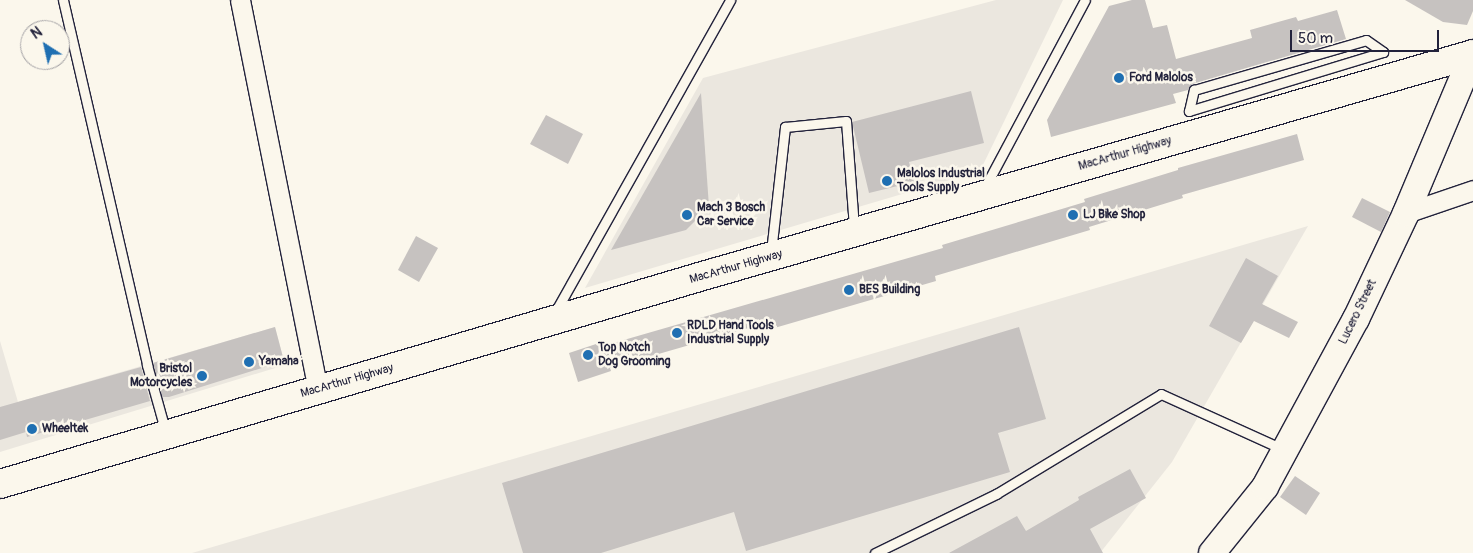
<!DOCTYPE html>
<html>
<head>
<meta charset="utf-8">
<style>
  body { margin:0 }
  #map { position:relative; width:1473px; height:553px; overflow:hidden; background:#fbf7ec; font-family:Pangolin,sans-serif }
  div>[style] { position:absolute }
  .built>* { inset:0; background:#ebe7df }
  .building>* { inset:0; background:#c6c2c0 }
  .roads { filter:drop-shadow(1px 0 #22223b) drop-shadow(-1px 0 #22223b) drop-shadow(0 1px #22223b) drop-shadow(0 -1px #22223b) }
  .lane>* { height:9px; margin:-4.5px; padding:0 4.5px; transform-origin:4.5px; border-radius:4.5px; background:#fbf7ec }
  .street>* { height:19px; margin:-9.5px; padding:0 9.5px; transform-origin:9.5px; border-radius:9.5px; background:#fbf7ec }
  .secondary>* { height:26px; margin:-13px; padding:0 13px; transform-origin:13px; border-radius:13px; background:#fbf7ec }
  .highway>* { height:28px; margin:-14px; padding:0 14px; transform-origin:14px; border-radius:14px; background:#fbf7ec }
  .dots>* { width:14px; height:14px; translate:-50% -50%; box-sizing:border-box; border:2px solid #fbf7ec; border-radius:50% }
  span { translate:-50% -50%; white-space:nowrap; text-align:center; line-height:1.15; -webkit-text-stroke:5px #fbf7ec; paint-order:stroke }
  .poi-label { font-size:12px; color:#22223b; font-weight:700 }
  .left { translate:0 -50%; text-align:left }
  .right { translate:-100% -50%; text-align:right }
  .street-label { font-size:12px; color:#22223b }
  .north { position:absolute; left:20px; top:20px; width:50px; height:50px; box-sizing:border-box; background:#fbf7ec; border:1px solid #a4a2a5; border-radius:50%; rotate:325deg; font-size:14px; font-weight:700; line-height:20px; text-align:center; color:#22223b }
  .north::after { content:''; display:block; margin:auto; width:18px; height:22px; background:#1f6fb2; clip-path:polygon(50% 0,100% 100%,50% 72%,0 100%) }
  .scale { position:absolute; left:1290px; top:30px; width:149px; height:22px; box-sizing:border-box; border:2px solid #22223b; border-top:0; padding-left:6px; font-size:15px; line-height:18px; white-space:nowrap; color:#22223b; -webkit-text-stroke:4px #fbf7ec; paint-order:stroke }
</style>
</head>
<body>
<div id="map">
  <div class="built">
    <div style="clip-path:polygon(996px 0,1063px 0,980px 171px,585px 288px,703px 78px)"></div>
    <div style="clip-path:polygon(1308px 226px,1172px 462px,1100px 553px,192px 553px)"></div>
    <div style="clip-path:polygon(275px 327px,285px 365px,0 452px,0 341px,18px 402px)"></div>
  </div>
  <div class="building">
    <div style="clip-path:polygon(1132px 0,1145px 0,1153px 28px,1167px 25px,1176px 59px,1252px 38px,1250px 30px,1296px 17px,1298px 21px,1337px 10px,1346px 39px,1192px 84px,1188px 90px,1173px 94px,1176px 103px,1051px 137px,1047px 120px,1109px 6px)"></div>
    <div style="clip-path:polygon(1405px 0,1473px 0,1473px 11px,1467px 25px,1443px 22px)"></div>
    <div style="clip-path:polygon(971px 91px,984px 143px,909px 162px,914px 182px,869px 193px,852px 122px)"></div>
    <div style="clip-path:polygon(701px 93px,709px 207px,686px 230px,611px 250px)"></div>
    <div style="clip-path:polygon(546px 115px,583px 134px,568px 164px,530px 144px)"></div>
    <div style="clip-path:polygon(1297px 134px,1304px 160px,1182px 195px,1183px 198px,1089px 227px,1090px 230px,935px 276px,936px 281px,771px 329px,769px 322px,610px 368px,611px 371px,578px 382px,569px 353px,602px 342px,603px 346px,943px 248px,942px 245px,1085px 202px,1084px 199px,1178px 170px,1178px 168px)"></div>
    <div style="clip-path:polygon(1362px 198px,1390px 212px,1381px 232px,1352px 217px)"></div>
    <div style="clip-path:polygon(416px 236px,438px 248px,419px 282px,398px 270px)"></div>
    <div style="clip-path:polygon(1246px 258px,1278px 276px,1262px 304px,1298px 322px,1289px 338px,1254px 321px,1241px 343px,1209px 326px)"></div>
    <div style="clip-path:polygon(275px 327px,284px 361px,169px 397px,162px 397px,153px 363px)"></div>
    <div style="clip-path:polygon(1019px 327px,1046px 419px,998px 433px,1010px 472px,746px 551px,734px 512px,601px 553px,523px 553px,502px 483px)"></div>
    <div style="clip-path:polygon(141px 367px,150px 401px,27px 437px,26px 432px,0 440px,0 407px)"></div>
    <div style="clip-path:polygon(1130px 469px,1146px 498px,1090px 529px,1103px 553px,949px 553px,1017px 516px,1026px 531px,1079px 500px,1078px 497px)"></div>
    <div style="clip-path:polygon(1295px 476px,1320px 493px,1306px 515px,1280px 497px)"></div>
  </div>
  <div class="roads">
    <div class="lane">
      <div style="left:63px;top:0;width:375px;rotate:77deg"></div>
      <div style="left:147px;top:365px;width:71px;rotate:74.4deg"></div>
      <div style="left:1366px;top:40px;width:21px;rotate:35deg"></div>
      <div style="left:1383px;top:52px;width:203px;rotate:163.1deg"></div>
      <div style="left:1189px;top:111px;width:22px;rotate:-77deg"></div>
      <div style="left:1194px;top:90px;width:179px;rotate:-16.2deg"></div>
      <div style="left:984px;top:189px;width:214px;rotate:-61.9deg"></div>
      <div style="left:771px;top:252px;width:126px;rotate:-83.6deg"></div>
      <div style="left:785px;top:127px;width:61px;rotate:-5.6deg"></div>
      <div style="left:846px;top:121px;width:107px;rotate:85.7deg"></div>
      <div style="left:554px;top:314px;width:360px;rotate:-60.7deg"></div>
      <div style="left:875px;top:553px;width:135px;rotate:-26deg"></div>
      <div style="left:996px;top:494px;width:193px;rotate:-31.2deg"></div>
      <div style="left:1161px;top:394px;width:133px;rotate:24.4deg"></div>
    </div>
    <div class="street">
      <div style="left:240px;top:0;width:397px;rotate:78.7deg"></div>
      <div style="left:1406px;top:213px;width:71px;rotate:-18.9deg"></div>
    </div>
    <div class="secondary">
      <div style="left:1212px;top:553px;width:85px;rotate:-51.2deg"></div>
      <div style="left:1265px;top:487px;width:191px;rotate:-61.6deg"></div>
      <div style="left:1356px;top:319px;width:117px;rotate:-64.7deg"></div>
      <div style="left:1406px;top:213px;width:173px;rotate:-67.2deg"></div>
    </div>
    <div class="highway">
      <div style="left:0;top:484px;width:744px;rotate:-16.49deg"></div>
      <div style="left:713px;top:273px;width:791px;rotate:-16.07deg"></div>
    </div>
  </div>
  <div class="dots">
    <div style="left:1119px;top:78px;background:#1f6fb2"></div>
    <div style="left:887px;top:181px;background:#1f6fb2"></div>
    <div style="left:687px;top:215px;background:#1f6fb2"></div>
    <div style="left:1073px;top:215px;background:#1f6fb2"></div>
    <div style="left:849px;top:290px;background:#1f6fb2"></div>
    <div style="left:677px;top:333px;background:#1f6fb2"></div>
    <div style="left:588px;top:355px;background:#1f6fb2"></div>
    <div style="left:249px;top:362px;background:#1f6fb2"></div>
    <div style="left:202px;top:376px;background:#1f6fb2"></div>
    <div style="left:32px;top:429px;background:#1f6fb2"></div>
  </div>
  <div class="poi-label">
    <span class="left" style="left:1129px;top:78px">Ford Malolos</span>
    <span class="left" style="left:897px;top:181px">Malolos Industrial<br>Tools Supply</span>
    <span class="left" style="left:697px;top:215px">Mach 3 Bosch<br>Car Service</span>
    <span class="left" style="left:1083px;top:215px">LJ Bike Shop</span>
    <span class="left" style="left:859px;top:290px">BES Building</span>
    <span class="left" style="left:687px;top:333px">RDLD Hand Tools<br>Industrial Supply</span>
    <span class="left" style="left:598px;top:355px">Top Notch<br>Dog Grooming</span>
    <span class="left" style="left:259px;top:362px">Yamaha</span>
    <span class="right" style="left:192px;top:376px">Bristol<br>Motorcycles</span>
    <span class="left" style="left:42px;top:429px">Wheeltek</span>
  </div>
  <div class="street-label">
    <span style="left:1125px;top:154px;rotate:-16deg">MacArthur Highway</span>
    <span style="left:736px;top:267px;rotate:-16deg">MacArthur Highway</span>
    <span style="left:1358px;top:312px;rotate:-64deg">Lucero Street</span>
    <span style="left:347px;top:381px;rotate:-16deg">MacArthur Highway</span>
  </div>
  <div class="north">N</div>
  <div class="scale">50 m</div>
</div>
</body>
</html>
